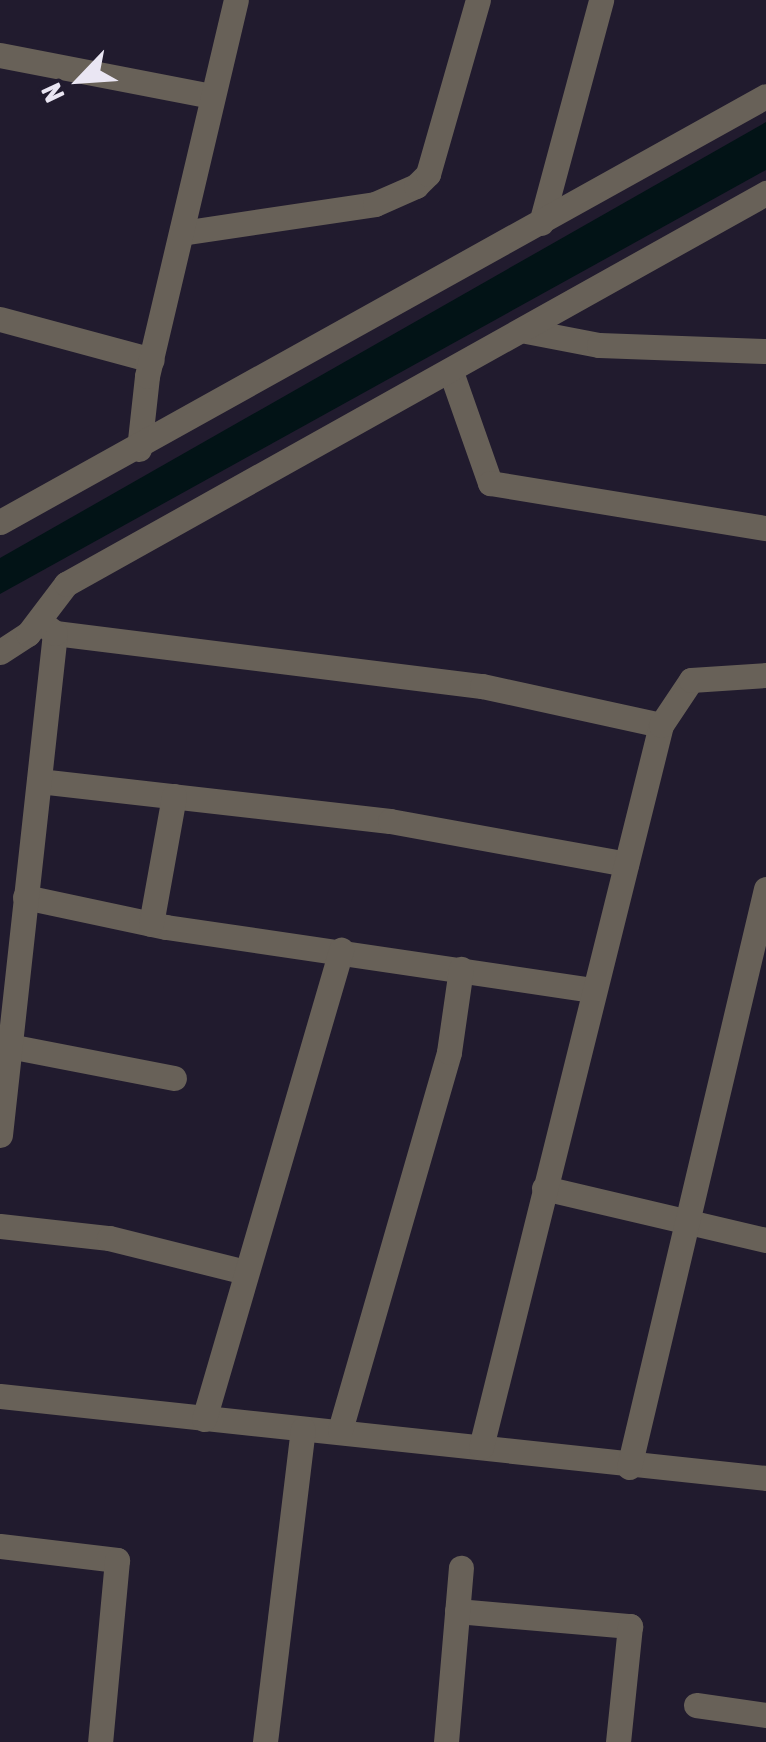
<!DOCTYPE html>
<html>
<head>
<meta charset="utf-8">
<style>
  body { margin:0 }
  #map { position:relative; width:766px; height:1742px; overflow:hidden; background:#211b2e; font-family:"Asap Condensed",sans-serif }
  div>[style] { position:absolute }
  .water>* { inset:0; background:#021316 }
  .minor>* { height:25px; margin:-12.5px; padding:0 12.5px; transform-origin:12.5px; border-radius:12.5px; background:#686158 }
  .tertiary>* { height:25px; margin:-12.5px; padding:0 12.5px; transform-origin:12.5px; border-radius:12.5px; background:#686158 }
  span { translate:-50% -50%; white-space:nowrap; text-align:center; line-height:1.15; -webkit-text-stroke:10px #211b2e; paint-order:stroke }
  .north { position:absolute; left:30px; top:30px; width:100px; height:100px; -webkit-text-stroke:8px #211b2e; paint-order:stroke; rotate:245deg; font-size:28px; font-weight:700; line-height:40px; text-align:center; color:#eae6f3 }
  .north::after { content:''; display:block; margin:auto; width:35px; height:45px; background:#eae6f3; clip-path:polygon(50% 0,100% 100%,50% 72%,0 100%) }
</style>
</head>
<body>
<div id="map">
  <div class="water">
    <div style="clip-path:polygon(766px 122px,766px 170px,0 594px,0 558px)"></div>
  </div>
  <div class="minor">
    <div style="left:0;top:55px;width:214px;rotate:11deg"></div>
    <div style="left:541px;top:223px;width:231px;rotate:-74.9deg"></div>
    <div style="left:188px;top:232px;width:189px;rotate:-8.5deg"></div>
    <div style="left:375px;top:204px;width:45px;rotate:-23.7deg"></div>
    <div style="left:416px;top:186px;width:17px;rotate:-45deg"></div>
    <div style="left:428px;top:174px;width:181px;rotate:-74deg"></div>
    <div style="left:0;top:319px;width:157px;rotate:15.1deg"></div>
    <div style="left:526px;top:331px;width:74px;rotate:10.9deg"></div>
    <div style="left:599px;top:345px;width:167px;rotate:2.1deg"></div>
    <div style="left:451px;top:372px;width:118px;rotate:70.6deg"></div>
    <div style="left:490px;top:483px;width:280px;rotate:9.3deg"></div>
    <div style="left:139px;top:449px;width:73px;rotate:-83.7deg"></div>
    <div style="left:147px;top:376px;width:386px;rotate:-76.7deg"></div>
    <div style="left:0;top:522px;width:876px;rotate:-29.08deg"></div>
    <div style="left:55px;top:633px;width:430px;rotate:7.1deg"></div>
    <div style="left:482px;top:686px;width:183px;rotate:12.3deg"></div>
    <div style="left:39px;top:781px;width:353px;rotate:6.5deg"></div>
    <div style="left:390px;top:821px;width:240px;rotate:10.3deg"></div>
    <div style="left:25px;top:897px;width:144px;rotate:12deg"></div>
    <div style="left:166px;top:927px;width:430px;rotate:8.4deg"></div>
    <div style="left:151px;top:924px;width:130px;rotate:-79.8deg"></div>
    <div style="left:9px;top:1046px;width:168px;rotate:11deg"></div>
    <div style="left:0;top:1135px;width:505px;rotate:-83.75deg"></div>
    <div style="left:55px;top:633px;width:15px;rotate:-143deg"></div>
    <div style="left:544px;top:1188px;width:228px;rotate:13.2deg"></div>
    <div style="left:0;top:1226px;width:110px;rotate:6.3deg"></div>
    <div style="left:109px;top:1238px;width:136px;rotate:14deg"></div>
    <div style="left:0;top:1396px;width:770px;rotate:6.11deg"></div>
    <div style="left:204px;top:1419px;width:489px;rotate:-73.7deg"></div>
    <div style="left:340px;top:1430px;width:393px;rotate:-73.9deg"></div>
    <div style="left:449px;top:1052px;width:84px;rotate:-81.8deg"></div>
    <div style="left:481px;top:1447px;width:744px;rotate:-76deg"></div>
    <div style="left:661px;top:725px;width:54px;rotate:-56.3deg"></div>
    <div style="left:691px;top:680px;width:75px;rotate:-3.8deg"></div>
    <div style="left:629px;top:1467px;width:594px;rotate:-76.67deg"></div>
    <div style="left:0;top:1546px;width:118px;rotate:6.8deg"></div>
    <div style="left:117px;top:1560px;width:183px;rotate:95.3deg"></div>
    <div style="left:457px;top:1611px;width:174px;rotate:5deg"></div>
    <div style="left:630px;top:1626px;width:117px;rotate:95.9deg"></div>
    <div style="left:696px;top:1705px;width:71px;rotate:8.1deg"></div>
    <div style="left:265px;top:1742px;width:315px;rotate:-83.1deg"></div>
    <div style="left:446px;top:1742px;width:175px;rotate:-85.1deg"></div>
  </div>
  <div class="tertiary">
    <div style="left:0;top:652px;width:33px;rotate:-33deg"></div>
    <div style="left:28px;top:634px;width:63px;rotate:-52.8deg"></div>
    <div style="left:66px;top:584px;width:802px;rotate:-29.19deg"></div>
  </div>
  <div class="north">N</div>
</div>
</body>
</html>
